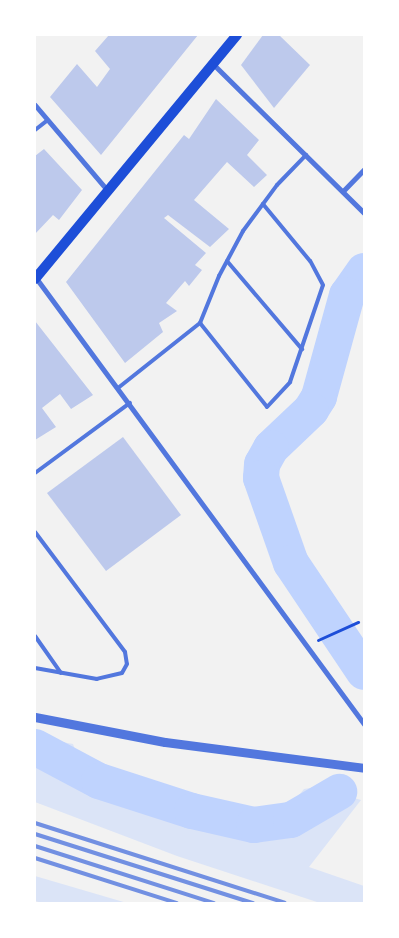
<!DOCTYPE html>
<html>
<head>
<meta charset="utf-8">
<style>
  body { margin:0 }
  #map { position:relative; width:399px; height:938px; overflow:hidden; background:#f2f2f2; font-family:Inter,sans-serif }
  div>[style] { position:absolute }
  .green>* { inset:0; background:#dbe4f7 }
  .river>* { height:36px; margin:-18px; padding:0 18px; transform-origin:18px; border-radius:18px; background:#bfd3fe }
  .building>* { inset:0; background:#bdc9ec }
  .path>* { height:3px; margin:-1.5px; padding:0 1.5px; transform-origin:1.5px; border-radius:1.5px; background:#1d4ed8 }
  .service>* { height:4px; margin:-2px; padding:0 2px; transform-origin:2px; border-radius:2px; background:#5277de }
  .minor>* { height:5px; margin:-2.5px; padding:0 2.5px; transform-origin:2.5px; border-radius:2.5px; background:#5277de }
  .tertiary>* { height:9px; margin:-4.5px; padding:0 4.5px; transform-origin:4.5px; border-radius:4.5px; background:#5277de }
  .secondary>* { height:10px; margin:-5px; padding:0 5px; transform-origin:5px; border-radius:5px; background:#1d4ed8 }
  .rail>* { height:4px; margin:-2px; padding:0 2px; transform-origin:2px; border-radius:2px; background:#7290e2 }
  span { translate:-50% -50%; white-space:nowrap; text-align:center; line-height:1.15; -webkit-text-stroke:4.5px #fff; paint-order:stroke }
  .frame { position:absolute; inset:0; border:36px solid #fff; pointer-events:none }
</style>
</head>
<body>
<div id="map">
  <div class="green">
    <div style="clip-path:polygon(35px 737px,73px 744px,81px 766px,216px 805px,254px 812px,291px 805px,304px 789px,316px 787px,361px 800px,309px 867px,364px 886px,364px 903px,320px 903px,177px 856px,35px 802px)"></div>
    <div style="clip-path:polygon(35px 876px,127px 903px,42px 903px,35px 901px)"></div>
  </div>
  <div class="river">
    <div style="left:364px;top:271px;width:29px;rotate:125deg"></div>
    <div style="left:347px;top:295px;width:106px;rotate:105.4deg"></div>
    <div style="left:319px;top:397px;width:15px;rotate:122deg"></div>
    <div style="left:311px;top:410px;width:55px;rotate:136.5deg"></div>
    <div style="left:271px;top:448px;width:18px;rotate:119deg"></div>
    <div style="left:262px;top:464px;width:14px;rotate:94deg"></div>
    <div style="left:261px;top:478px;width:90px;rotate:70.6deg"></div>
    <div style="left:291px;top:563px;width:131px;rotate:56.2deg"></div>
    <div style="left:35px;top:747px;width:72px;rotate:28deg"></div>
    <div style="left:99px;top:781px;width:98px;rotate:17.9deg"></div>
    <div style="left:192px;top:811px;width:64px;rotate:12.7deg"></div>
    <div style="left:254px;top:825px;width:37px;rotate:-8deg"></div>
    <div style="left:291px;top:820px;width:56px;rotate:-30.3deg"></div>
  </div>
  <div class="building">
    <div style="clip-path:polygon(109px 35px,198px 35px,101px 155px,50px 97px,77px 64px,97px 87px,110px 69px,95px 51px)"></div>
    <div style="clip-path:polygon(263px 35px,279px 35px,310px 65px,274px 108px,241px 65px)"></div>
    <div style="clip-path:polygon(216px 99px,259px 140px,247px 155px,267px 175px,254px 187px,227px 162px,194px 200px,229px 229px,210px 247px,168px 215px,164px 218px,206px 253px,195px 265px,202px 270px,189px 286px,185px 281px,166px 303px,177px 311px,159px 323px,163px 332px,125px 363px,66px 282px,184px 135px,189px 139px)"></div>
    <div style="clip-path:polygon(44px 149px,82px 190px,59px 220px,53px 215px,35px 234px,35px 156px)"></div>
    <div style="clip-path:polygon(35px 321px,93px 395px,71px 409px,60px 394px,42px 408px,56px 427px,35px 440px)"></div>
    <div style="clip-path:polygon(123px 437px,181px 515px,106px 571px,47px 493px)"></div>
  </div>
  <div class="path">
    <div style="left:318px;top:640px;width:44px;rotate:-24.2deg"></div>
  </div>
  <div class="service">
    <div style="left:35px;top:130px;width:16px;rotate:-38deg"></div>
    <div style="left:227px;top:261px;width:116px;rotate:49.6deg"></div>
    <div style="left:200px;top:323px;width:107px;rotate:51.4deg"></div>
    <div style="left:267px;top:407px;width:34px;rotate:-47deg"></div>
    <div style="left:290px;top:382px;width:102px;rotate:-71.2deg"></div>
    <div style="left:323px;top:285px;width:27px;rotate:-118deg"></div>
    <div style="left:310px;top:261px;width:74px;rotate:-129.5deg"></div>
    <div style="left:118px;top:388px;width:105px;rotate:-38.4deg"></div>
    <div style="left:200px;top:323px;width:51px;rotate:-68deg"></div>
    <div style="left:219px;top:276px;width:51px;rotate:-61.9deg"></div>
    <div style="left:243px;top:231px;width:57px;rotate:-53.5deg"></div>
    <div style="left:277px;top:185px;width:42px;rotate:-46deg"></div>
    <div style="left:35px;top:473px;width:118px;rotate:-36.4deg"></div>
    <div style="left:35px;top:532px;width:150px;rotate:53.1deg"></div>
    <div style="left:125px;top:652px;width:12px;rotate:81deg"></div>
    <div style="left:127px;top:664px;width:10px;rotate:119deg"></div>
    <div style="left:122px;top:673px;width:26px;rotate:167deg"></div>
    <div style="left:97px;top:679px;width:63px;rotate:-169.9deg"></div>
    <div style="left:35px;top:636px;width:45px;rotate:54.9deg"></div>
  </div>
  <div class="minor">
    <div style="left:213px;top:64px;width:212px;rotate:44.6deg"></div>
    <div style="left:35px;top:105px;width:113px;rotate:49.7deg"></div>
    <div style="left:343px;top:191px;width:30px;rotate:-46deg"></div>
    <div style="left:36px;top:278px;width:554px;rotate:53.67deg"></div>
  </div>
  <div class="tertiary">
    <div style="left:35px;top:717px;width:132px;rotate:10.9deg"></div>
    <div style="left:165px;top:742px;width:201px;rotate:7.4deg"></div>
  </div>
  <div class="secondary">
    <div style="left:35px;top:279px;width:317px;rotate:-50.4deg"></div>
  </div>
  <div class="rail">
    <div style="left:35px;top:823px;width:262px;rotate:17.7deg"></div>
    <div style="left:35px;top:834px;width:229px;rotate:17.6deg"></div>
    <div style="left:35px;top:846px;width:188px;rotate:17.7deg"></div>
    <div style="left:35px;top:858px;width:149px;rotate:17.6deg"></div>
  </div>
  <div class="frame"></div>
</div>
</body>
</html>
